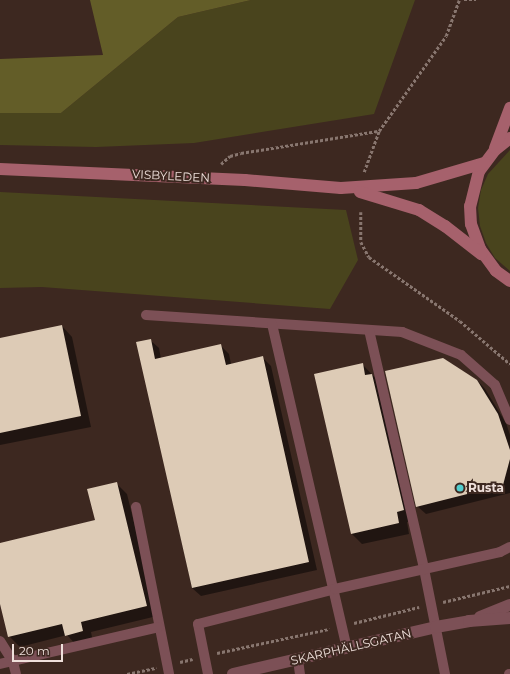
<!DOCTYPE html>
<html>
<head>
<meta charset="utf-8">
<style>
  body { margin:0 }
  #map { position:relative; width:510px; height:674px; overflow:hidden; background:#3d2820; font-family:Montserrat,sans-serif }
  div>[style] { position:absolute }
  .green>* { inset:0; background:#49441d }
  .forest>* { inset:0; background:#635d28 }
  .shadow>* { inset:0; background:#0007 }
  .building>* { inset:0; background:#ddcbb6 }
  .path>* { height:2.5px; margin-top:-1.25px; transform-origin:0; background:repeating-linear-gradient(90deg,#88766f 0 3px,transparent 0 5px) }
  .lane>* { height:10px; margin:-5px; padding:0 5px; transform-origin:5px; border-radius:5px; background:#7c5056 }
  .street>* { height:12px; margin:-6px; padding:0 6px; transform-origin:6px; border-radius:6px; background:#7c5056 }
  .secondary>* { height:12px; margin:-6px; padding:0 6px; transform-origin:6px; border-radius:6px; background:#a6616c }
  .dots>* { width:11px; height:11px; translate:-50% -50%; box-sizing:border-box; border:2px solid #3d2820; border-radius:50% }
  span { translate:-50% -50%; white-space:nowrap; text-align:center; line-height:1.15; -webkit-text-stroke:4px #3d2820; paint-order:stroke }
  .street-label { font-size:12px; color:#efe0db }
  .poi-label { font-size:12px; color:#efe0db; font-weight:700 }
  .left { translate:0 -50%; text-align:left }
  .scale { position:absolute; left:12px; top:644px; width:51px; height:18px; box-sizing:border-box; border:2px solid #efe0db; border-top:0; padding-left:5px; font-size:12px; line-height:14px; white-space:nowrap; color:#efe0db; -webkit-text-stroke:3px #3d2820; paint-order:stroke }
</style>
</head>
<body>
<div id="map">
  <div class="green">
    <div style="clip-path:polygon(251px 0,415px 0,374px 114px,194px 143px,96px 147px,0 145px,0 113px,61px 113px,178px 17px)"></div>
    <div style="clip-path:polygon(510px 150px,510px 271px,495px 258px,486px 243px,480px 226px,478px 208px,481px 190px,488px 174px)"></div>
    <div style="clip-path:polygon(0 192px,346px 210px,358px 260px,330px 309px,42px 287px,0 288px)"></div>
  </div>
  <div class="forest">
    <div style="clip-path:polygon(90px 0,251px 0,178px 17px,61px 113px,0 113px,0 59px,103px 55px)"></div>
  </div>
  <div class="shadow">
    <div style="clip-path:polygon(62px 326px,72px 337px,91px 427px,0 445px,0 339px)"></div>
    <div style="clip-path:polygon(150px 340px,159px 348px,161px 359px,221px 346px,229px 354px,231px 364px,262px 357px,271px 366px,317px 570px,201px 596px,192px 588px,138px 343px)"></div>
    <div style="clip-path:polygon(362px 364px,383px 386px,414px 520px,407px 522px,409px 534px,362px 544px,352px 534px)"></div>
    <div style="clip-path:polygon(477px 380px,485px 389px,506px 423px,510px 435px,510px 493px,426px 514px,417px 506px)"></div>
    <div style="clip-path:polygon(116px 483px,127px 494px,157px 616px,91px 632px,93px 642px,77px 646px,67px 635px,20px 647px,9px 636px,0 600px,0 544px,96px 520px)"></div>
  </div>
  <div class="building">
    <div style="clip-path:polygon(62px 325px,81px 416px,0 433px,0 338px)"></div>
    <div style="clip-path:polygon(151px 339px,155px 359px,221px 344px,226px 365px,263px 356px,309px 562px,192px 588px,136px 342px)"></div>
    <div style="clip-path:polygon(443px 358px,477px 380px,498px 414px,510px 450px,510px 459px,503px 485px,416px 507px,385px 371px)"></div>
    <div style="clip-path:polygon(363px 363px,365px 375px,372px 374px,404px 510px,397px 512px,399px 523px,351px 534px,314px 374px)"></div>
    <div style="clip-path:polygon(117px 482px,147px 606px,81px 622px,83px 631px,65px 636px,62px 624px,8px 637px,0 604px,0 543px,95px 520px,87px 489px)"></div>
  </div>
  <div class="path">
    <div style="left:464px;top:0;width:12px"></div>
    <div style="left:221px;top:164px;width:12px;rotate:-42deg"></div>
    <div style="left:230px;top:156px;width:11px;rotate:-15deg"></div>
    <div style="left:241px;top:153px;width:140px;rotate:-9.1deg"></div>
    <div style="left:364px;top:172px;width:44px;rotate:-69.9deg"></div>
    <div style="left:379px;top:131px;width:116px;rotate:-54.8deg"></div>
    <div style="left:446px;top:36px;width:38px;rotate:-70deg"></div>
    <div style="left:361px;top:212px;width:30px;rotate:90deg"></div>
    <div style="left:361px;top:242px;width:17px;rotate:62deg"></div>
    <div style="left:369px;top:257px;width:111px;rotate:35.1deg"></div>
    <div style="left:460px;top:321px;width:66px;rotate:40.7deg"></div>
    <div style="left:443px;top:602px;width:69px;rotate:-13.4deg"></div>
    <div style="left:354px;top:623px;width:67px;rotate:-13.8deg"></div>
    <div style="left:217px;top:653px;width:115px;rotate:-12.1deg"></div>
    <div style="left:180px;top:662px;width:13px;rotate:-13deg"></div>
    <div style="left:127px;top:674px;width:30px;rotate:-12deg"></div>
  </div>
  <div class="lane">
    <div style="left:146px;top:315px;width:257px;rotate:3.8deg"></div>
    <div style="left:402px;top:332px;width:63px;rotate:21.3deg"></div>
    <div style="left:461px;top:355px;width:45px;rotate:41.4deg"></div>
    <div style="left:495px;top:385px;width:38px;rotate:67deg"></div>
    <div style="left:272px;top:324px;width:333px;rotate:77deg"></div>
    <div style="left:369px;top:330px;width:245px;rotate:77deg"></div>
    <div style="left:424px;top:569px;width:107px;rotate:78.7deg"></div>
    <div style="left:136px;top:507px;width:170px;rotate:78.8deg"></div>
    <div style="left:0;top:641px;width:25px;rotate:58deg"></div>
    <div style="left:13px;top:662px;width:12px;rotate:76deg"></div>
    <div style="left:298px;top:660px;width:14px;rotate:82deg"></div>
    <div style="left:0;top:664px;width:163px;rotate:-13.1deg"></div>
    <div style="left:208px;top:674px;width:51px;rotate:-101.3deg"></div>
    <div style="left:198px;top:624px;width:141px;rotate:-14.3deg"></div>
    <div style="left:335px;top:589px;width:169px;rotate:-12.6deg"></div>
    <div style="left:500px;top:552px;width:11px;rotate:-27deg"></div>
    <div style="left:509px;top:674px;width:1px"></div>
  </div>
  <div class="street">
    <div style="left:480px;top:617px;width:32px;rotate:-22deg"></div>
    <div style="left:233px;top:674px;width:208px;rotate:-13deg"></div>
    <div style="left:436px;top:627px;width:34px;rotate:-10deg"></div>
    <div style="left:469px;top:621px;width:41px;rotate:-4.2deg"></div>
  </div>
  <div class="secondary">
    <div style="left:510px;top:138px;width:19px;rotate:141deg"></div>
    <div style="left:495px;top:150px;width:26px;rotate:127deg"></div>
    <div style="left:479px;top:171px;width:36px;rotate:104deg"></div>
    <div style="left:470px;top:206px;width:18px;rotate:87deg"></div>
    <div style="left:471px;top:224px;width:27px;rotate:70deg"></div>
    <div style="left:480px;top:249px;width:27px;rotate:54deg"></div>
    <div style="left:496px;top:271px;width:17px;rotate:36deg"></div>
    <div style="left:495px;top:148px;width:43px;rotate:-69.4deg"></div>
    <div style="left:0;top:169px;width:245px;rotate:2.6deg"></div>
    <div style="left:245px;top:180px;width:96px;rotate:4.8deg"></div>
    <div style="left:341px;top:188px;width:75px;rotate:-3.8deg"></div>
    <div style="left:416px;top:183px;width:71px;rotate:-16.4deg"></div>
    <div style="left:360px;top:192px;width:62px;rotate:17deg"></div>
    <div style="left:419px;top:210px;width:31px;rotate:32deg"></div>
    <div style="left:445px;top:226px;width:46px;rotate:37.9deg"></div>
  </div>
  <div class="dots">
    <div style="left:460px;top:488px;background:#52cdcd"></div>
  </div>
  <div class="street-label">
    <span style="left:171px;top:176px;rotate:3deg">VISBYLEDEN</span>
    <span style="left:351px;top:647px;rotate:-13deg">SKARPHÄLLSGATAN</span>
  </div>
  <div class="poi-label">
    <span class="left" style="left:468px;top:488px">Rusta</span>
  </div>
  <div class="scale">20 m</div>
</div>
</body>
</html>
